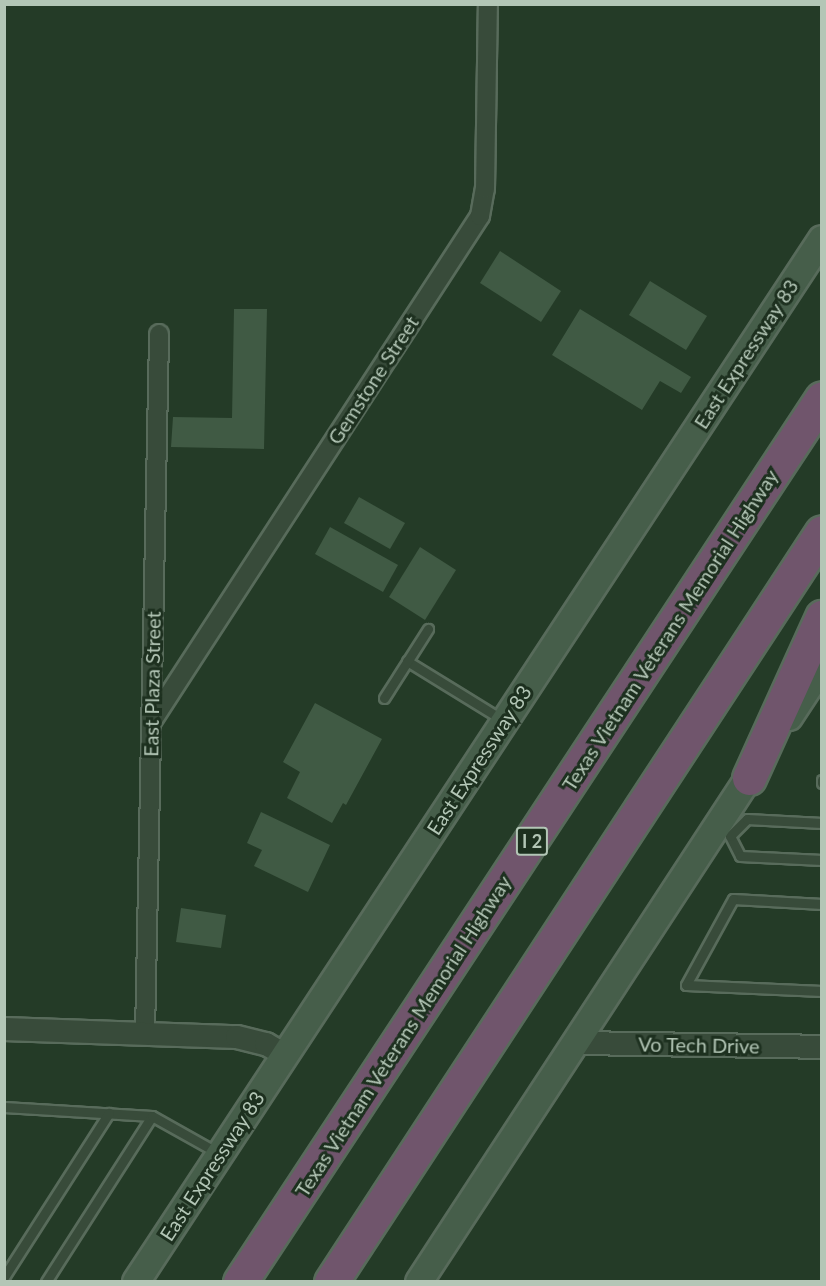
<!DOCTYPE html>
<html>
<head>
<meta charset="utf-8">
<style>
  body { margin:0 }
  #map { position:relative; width:826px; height:1286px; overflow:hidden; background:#243b27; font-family:Lato,sans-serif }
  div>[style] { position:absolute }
  .building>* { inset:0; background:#405a44 }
  .roads { filter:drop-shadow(2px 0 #586b5b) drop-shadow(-2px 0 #586b5b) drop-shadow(0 2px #586b5b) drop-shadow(0 -2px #586b5b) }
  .service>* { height:9px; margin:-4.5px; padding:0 4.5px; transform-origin:4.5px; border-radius:4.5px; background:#384b3a }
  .minor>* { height:18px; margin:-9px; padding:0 9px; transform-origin:9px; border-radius:9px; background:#384b3a }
  .tertiary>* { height:22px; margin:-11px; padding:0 11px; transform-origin:11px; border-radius:11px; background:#384b3a }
  .secondary>* { height:26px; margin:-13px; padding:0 13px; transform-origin:13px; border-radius:13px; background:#465e4a }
  .motorway>* { height:33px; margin:-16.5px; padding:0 16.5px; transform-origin:16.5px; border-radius:16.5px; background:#70556c }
  span { translate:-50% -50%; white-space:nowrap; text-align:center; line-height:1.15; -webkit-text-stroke:6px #1d301f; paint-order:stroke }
  .shield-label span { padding:2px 4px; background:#1d301f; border:2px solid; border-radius:4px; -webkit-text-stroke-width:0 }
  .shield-label { font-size:18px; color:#b3c6b6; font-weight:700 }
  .street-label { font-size:20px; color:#b3c6b6 }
  .frame { position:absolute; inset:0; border:6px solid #b3c6b6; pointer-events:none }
</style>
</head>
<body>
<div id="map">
  <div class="building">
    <div style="clip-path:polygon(500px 251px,561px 291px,541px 322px,480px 283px)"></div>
    <div style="clip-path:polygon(650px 281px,707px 316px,686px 350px,629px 315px)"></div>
    <div style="clip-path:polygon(234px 309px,267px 309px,264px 449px,171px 447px,173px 417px,232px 418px)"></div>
    <div style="clip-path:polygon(580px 309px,691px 377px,681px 393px,660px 381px,642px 410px,552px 355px)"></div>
    <div style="clip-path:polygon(359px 497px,405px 523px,390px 549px,344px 523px)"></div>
    <div style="clip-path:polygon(330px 527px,398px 565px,383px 592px,315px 554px)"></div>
    <div style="clip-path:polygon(420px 547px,456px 570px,425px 620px,389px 597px)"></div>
    <div style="clip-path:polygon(315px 703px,382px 739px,346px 805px,343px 803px,332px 823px,287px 798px,300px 772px,283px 762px)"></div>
    <div style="clip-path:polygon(261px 812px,330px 845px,308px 892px,254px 866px,262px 850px,247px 843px)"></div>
    <div style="clip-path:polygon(181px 908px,226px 915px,221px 948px,176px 942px)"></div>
  </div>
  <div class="roads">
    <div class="service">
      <div style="left:407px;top:661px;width:113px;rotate:31.6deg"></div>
      <div style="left:384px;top:698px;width:82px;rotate:-57.5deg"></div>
      <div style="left:822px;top:780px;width:3px;rotate:90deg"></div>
      <div style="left:730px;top:836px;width:22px;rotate:63deg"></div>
      <div style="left:740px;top:856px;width:82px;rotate:2.8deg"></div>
      <div style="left:730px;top:836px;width:24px;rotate:-45deg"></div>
      <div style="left:747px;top:819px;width:75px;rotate:3.1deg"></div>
      <div style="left:822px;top:904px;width:89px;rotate:-176.8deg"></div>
      <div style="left:733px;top:899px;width:98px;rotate:118.7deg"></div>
      <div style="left:686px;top:985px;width:136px;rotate:2.5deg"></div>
      <div style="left:4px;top:1107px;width:148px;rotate:3.5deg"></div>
      <div style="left:152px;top:1116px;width:197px;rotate:122.6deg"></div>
      <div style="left:152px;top:1116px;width:76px;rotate:29.3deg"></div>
      <div style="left:4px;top:1277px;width:195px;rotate:-57.4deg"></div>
    </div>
    <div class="minor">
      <div style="left:152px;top:721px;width:602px;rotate:-57deg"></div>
      <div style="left:480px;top:216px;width:27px;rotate:-80deg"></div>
      <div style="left:485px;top:189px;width:185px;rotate:-89.1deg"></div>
      <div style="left:145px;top:1034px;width:700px;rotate:-88.85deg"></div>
    </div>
    <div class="tertiary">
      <div style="left:4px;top:1029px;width:233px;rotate:2deg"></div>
      <div style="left:237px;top:1037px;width:30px;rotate:14deg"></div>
      <div style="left:266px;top:1044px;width:22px;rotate:30deg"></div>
      <div style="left:577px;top:1043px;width:245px;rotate:0.9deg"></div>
    </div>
    <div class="secondary">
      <div style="left:789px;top:717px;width:60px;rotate:-56.6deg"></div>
      <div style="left:136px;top:1282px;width:1248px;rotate:-56.67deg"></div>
      <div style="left:419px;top:1282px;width:621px;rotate:-56.82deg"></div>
    </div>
    <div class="motorway">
      <div style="left:749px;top:778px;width:177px;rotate:-65.6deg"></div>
      <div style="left:240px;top:1282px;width:1058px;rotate:-56.64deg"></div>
      <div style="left:331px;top:1282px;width:896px;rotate:-56.79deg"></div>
    </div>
  </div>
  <div class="shield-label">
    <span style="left:532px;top:841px">I 2</span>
  </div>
  <div class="street-label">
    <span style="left:746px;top:354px;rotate:-57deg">East Expressway 83</span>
    <span style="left:373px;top:380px;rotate:-57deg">Gemstone Street</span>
    <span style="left:670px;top:630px;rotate:-57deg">Texas Vietnam Veterans Memorial Highway</span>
    <span style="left:152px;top:684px;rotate:-89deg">East Plaza Street</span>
    <span style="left:479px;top:760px;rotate:-57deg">East Expressway 83</span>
    <span style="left:403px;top:1036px;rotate:-57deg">Texas Vietnam Veterans Memorial Highway</span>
    <span style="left:699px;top:1045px;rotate:1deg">Vo Tech Drive</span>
    <span style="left:212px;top:1166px;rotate:-57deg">East Expressway 83</span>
  </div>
  <div class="frame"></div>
</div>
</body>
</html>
